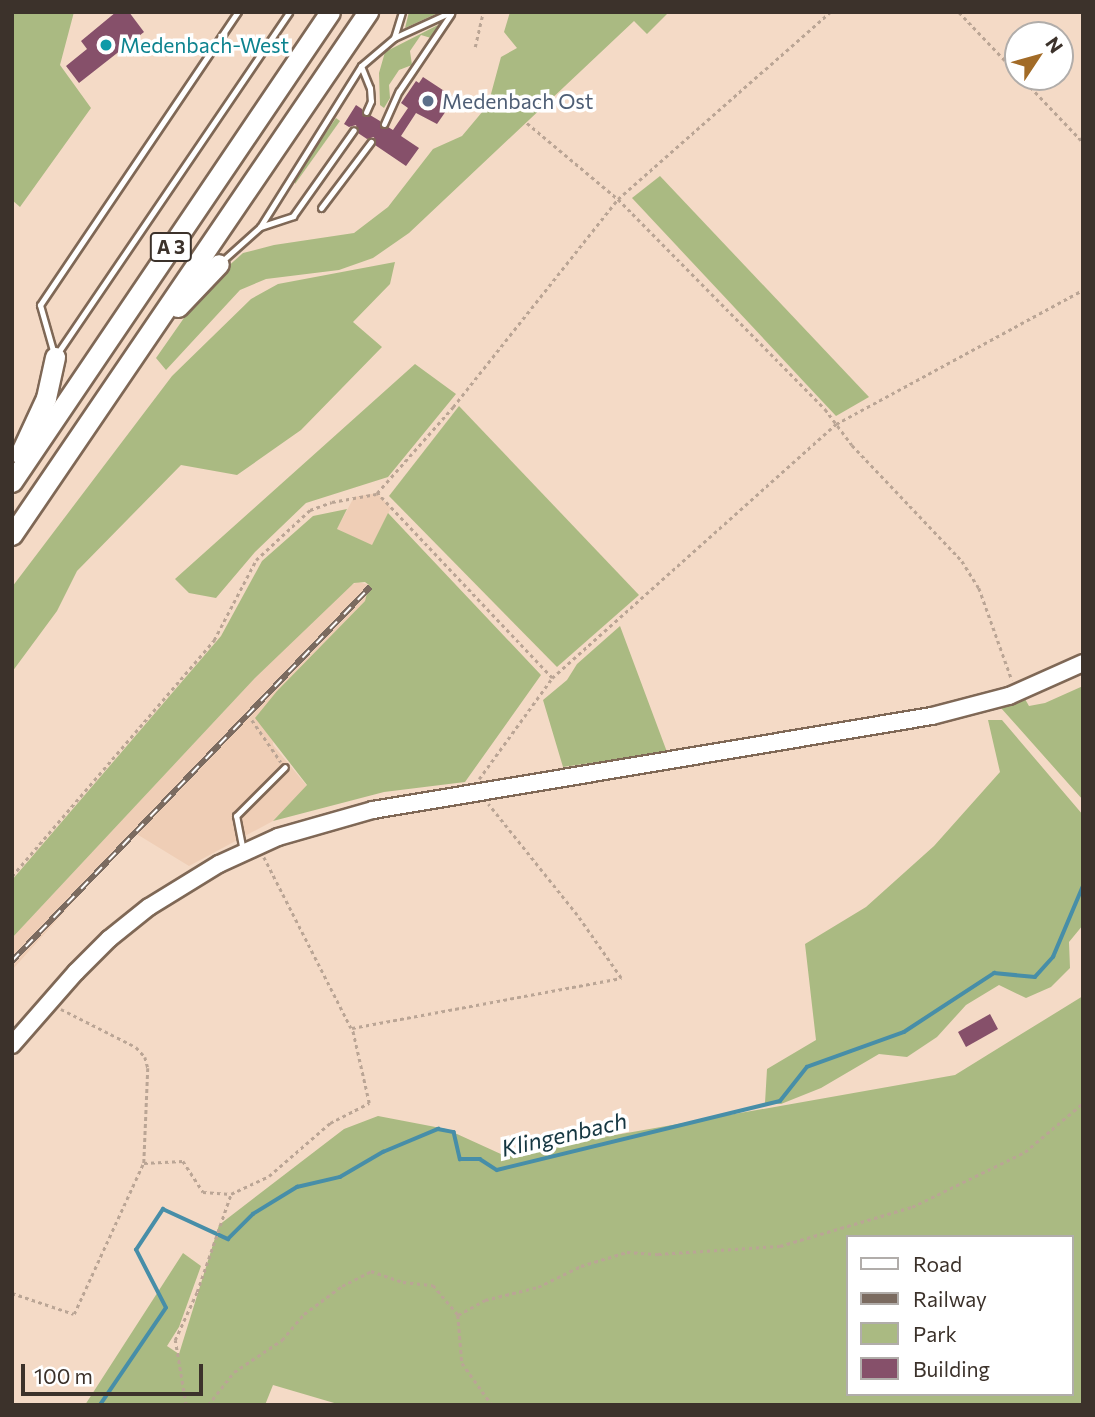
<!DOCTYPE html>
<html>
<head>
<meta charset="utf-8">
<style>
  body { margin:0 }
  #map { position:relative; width:1095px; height:1417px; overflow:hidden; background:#f4dac6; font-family:Commissioner,sans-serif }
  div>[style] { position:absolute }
  .built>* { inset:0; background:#efceb6 }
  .green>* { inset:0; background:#aaba82 }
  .stream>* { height:3.5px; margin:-1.75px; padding:0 1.75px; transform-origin:1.75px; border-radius:1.75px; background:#478ea8 }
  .building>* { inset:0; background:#86506a }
  .path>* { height:2.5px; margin-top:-1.25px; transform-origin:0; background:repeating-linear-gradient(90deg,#baa595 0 3.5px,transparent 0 7px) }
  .roads { filter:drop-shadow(2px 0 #7f6856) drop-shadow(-2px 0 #7f6856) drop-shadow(0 2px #7f6856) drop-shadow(0 -2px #7f6856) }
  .service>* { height:5px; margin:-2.5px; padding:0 2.5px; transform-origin:2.5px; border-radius:2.5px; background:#fff }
  .secondary>* { height:16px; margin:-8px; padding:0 8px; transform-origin:8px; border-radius:8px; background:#fff }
  .motorway>* { height:19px; margin:-9.5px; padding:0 9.5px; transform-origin:9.5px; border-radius:9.5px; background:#fff }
  .rail>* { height:6px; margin-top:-3px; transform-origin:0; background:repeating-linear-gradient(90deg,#fff 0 10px,#7b6b60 0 20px); box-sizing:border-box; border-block:2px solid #7b6b60 }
  .dots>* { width:19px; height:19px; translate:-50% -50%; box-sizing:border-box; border:4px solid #fff; border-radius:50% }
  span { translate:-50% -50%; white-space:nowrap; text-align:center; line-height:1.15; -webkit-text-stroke:7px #fff; paint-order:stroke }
  .shield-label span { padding:2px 5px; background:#fff; border:2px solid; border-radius:5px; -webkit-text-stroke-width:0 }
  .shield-label { font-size:19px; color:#3c322b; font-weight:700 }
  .culture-label { font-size:21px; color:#0d838f }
  .left { translate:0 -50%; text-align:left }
  .service-label { font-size:21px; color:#4e5e75 }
  .water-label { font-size:23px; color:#143641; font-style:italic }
  .frame { position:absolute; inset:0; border:14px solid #3c322b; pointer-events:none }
  .legend { position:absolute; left:846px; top:1235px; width:228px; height:161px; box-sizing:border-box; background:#fff; border:2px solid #b1adaa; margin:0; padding:9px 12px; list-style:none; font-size:21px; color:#3c322b }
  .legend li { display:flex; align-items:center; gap:14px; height:35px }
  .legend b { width:35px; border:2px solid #b1adaa }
  .north { position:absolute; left:1004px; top:21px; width:70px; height:70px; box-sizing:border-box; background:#fff; border:2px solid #b1adaa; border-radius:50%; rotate:54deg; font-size:19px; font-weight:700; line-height:28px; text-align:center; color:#3c322b }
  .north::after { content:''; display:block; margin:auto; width:24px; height:32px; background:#a26b27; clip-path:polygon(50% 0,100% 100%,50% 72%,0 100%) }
  .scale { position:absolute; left:21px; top:1364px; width:182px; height:32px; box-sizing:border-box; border:4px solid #3c322b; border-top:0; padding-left:9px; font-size:21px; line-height:24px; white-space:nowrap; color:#3c322b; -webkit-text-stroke:5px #fff; paint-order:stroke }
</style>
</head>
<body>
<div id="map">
  <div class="built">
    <div style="clip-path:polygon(377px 493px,391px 508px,372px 546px,337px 529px,354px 497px)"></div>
    <div style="clip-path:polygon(358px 582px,369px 585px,365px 601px,277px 691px,273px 745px,307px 786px,273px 821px,189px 866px,135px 833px,12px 970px,12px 938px,255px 678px,349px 586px)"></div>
  </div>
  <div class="green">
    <div style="clip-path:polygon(12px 12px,74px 12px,60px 65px,91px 108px,20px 207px,12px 200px)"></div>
    <div style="clip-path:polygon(409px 12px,440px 12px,405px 28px)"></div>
    <div style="clip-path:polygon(510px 12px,669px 12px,647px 34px,634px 21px,409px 233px,373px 258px,339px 270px,266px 279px,240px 290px,166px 370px,156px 358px,207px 285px,243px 253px,274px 245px,354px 233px,388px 207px,433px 149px,462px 136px,488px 105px,501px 57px,517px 48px,504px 32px)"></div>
    <div style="clip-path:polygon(438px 25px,431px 38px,421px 35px,410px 51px,412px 65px,399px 70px,389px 85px,390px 98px,384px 108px,380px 105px,379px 73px,385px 52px)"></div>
    <div style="clip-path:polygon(336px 118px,340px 121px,295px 184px,295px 178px)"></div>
    <div style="clip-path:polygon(660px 176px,869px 397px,836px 416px,632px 198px)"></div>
    <div style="clip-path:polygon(395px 262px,390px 284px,353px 322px,382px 347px,301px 430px,237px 475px,181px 465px,77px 571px,57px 611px,12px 672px,12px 587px,172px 376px,251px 299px,278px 284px)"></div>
    <div style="clip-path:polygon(415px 364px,456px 394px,388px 477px,306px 503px,255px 552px,216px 598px,189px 593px,175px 579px)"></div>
    <div style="clip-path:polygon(459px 406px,639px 595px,557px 667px,389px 496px)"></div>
    <div style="clip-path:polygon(347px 509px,337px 529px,372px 545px,388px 513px,541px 675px,465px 782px,384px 792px,273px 821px,307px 785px,255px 718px,277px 691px,365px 601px,369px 585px,365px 582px,354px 583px,255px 678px,12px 938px,12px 880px,221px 636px,262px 561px,313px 516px)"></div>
    <div style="clip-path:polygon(620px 626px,667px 752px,563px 767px,543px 700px,567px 680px,577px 664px)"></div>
    <div style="clip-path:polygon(1083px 686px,1083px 800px,1001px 708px,1025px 699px,1029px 706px,1045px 703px)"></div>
    <div style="clip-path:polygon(988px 720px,1002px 720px,1083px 815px,1083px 925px,1069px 942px,1070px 968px,1051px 987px,1026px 998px,999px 985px,966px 1005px,937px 1037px,907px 1057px,879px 1054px,821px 1088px,781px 1104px,765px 1103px,767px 1069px,816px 1040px,805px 944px,866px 907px,934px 846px,1000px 772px)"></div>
    <div style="clip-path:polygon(evenodd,1083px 996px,1083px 1405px,341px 1405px,273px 1385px,265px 1405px,85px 1405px,183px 1253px,201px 1266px,179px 1327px,167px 1346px,179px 1354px,219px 1225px,344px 1129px,378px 1116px,446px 1129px,503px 1155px,955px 1075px,1083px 996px,848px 1237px,1072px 1237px,1072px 1394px,848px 1394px,848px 1237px)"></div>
  </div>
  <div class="stream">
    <div style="left:100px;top:1405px;width:117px;rotate:-55.8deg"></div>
    <div style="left:166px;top:1308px;width:65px;rotate:-117.3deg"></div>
    <div style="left:136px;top:1250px;width:49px;rotate:-56.6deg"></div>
    <div style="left:163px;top:1209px;width:72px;rotate:24.8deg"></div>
    <div style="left:228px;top:1239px;width:35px;rotate:-45deg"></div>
    <div style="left:253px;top:1214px;width:52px;rotate:-31.5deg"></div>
    <div style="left:297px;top:1187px;width:44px;rotate:-13.1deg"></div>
    <div style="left:340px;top:1177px;width:50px;rotate:-30.2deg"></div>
    <div style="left:383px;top:1152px;width:60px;rotate:-22.7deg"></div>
    <div style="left:438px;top:1129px;width:16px;rotate:11deg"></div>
    <div style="left:454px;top:1132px;width:28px;rotate:77deg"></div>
    <div style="left:460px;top:1159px;width:20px"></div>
    <div style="left:480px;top:1159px;width:20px;rotate:33deg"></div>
    <div style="left:497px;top:1170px;width:291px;rotate:-13.7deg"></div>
    <div style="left:780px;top:1101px;width:43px;rotate:-51.5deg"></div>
    <div style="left:807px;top:1067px;width:103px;rotate:-19.8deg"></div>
    <div style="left:904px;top:1032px;width:108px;rotate:-33.2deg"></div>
    <div style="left:994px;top:973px;width:41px;rotate:5.6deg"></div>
    <div style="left:1035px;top:977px;width:27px;rotate:-48deg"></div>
    <div style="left:1053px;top:957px;width:77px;rotate:-67.1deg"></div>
  </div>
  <div class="building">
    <div style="clip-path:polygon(116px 12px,129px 12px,144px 32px,79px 83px,66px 66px,87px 49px,81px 41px)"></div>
    <div style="clip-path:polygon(423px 77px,455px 98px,437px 124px,416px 113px,401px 136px,419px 148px,406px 166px,375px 145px,374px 137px,367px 139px,358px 133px,356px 125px,349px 127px,344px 124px,356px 105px,362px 109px,363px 116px,370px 115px,380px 121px,381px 128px,388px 127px,393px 130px,408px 108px,401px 103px,416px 81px,419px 83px)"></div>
    <div style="clip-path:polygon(990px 1014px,998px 1029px,966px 1047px,958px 1032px)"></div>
  </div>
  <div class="path">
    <div style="left:959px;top:12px;width:86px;rotate:46.4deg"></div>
    <div style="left:475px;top:47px;width:36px;rotate:-77deg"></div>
    <div style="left:1021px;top:77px;width:90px;rotate:46.4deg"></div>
    <div style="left:527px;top:123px;width:119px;rotate:39.9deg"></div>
    <div style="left:618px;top:199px;width:295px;rotate:45.4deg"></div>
    <div style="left:825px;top:409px;width:45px;rotate:53.1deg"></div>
    <div style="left:852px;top:445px;width:160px;rotate:46.5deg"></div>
    <div style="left:962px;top:561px;width:32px;rotate:58deg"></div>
    <div style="left:979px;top:588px;width:98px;rotate:70.3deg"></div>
    <div style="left:552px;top:678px;width:381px;rotate:-41.8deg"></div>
    <div style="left:836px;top:424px;width:281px;rotate:-28.5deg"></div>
    <div style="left:252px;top:720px;width:51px;rotate:55.4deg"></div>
    <div style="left:479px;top:779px;width:125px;rotate:-54.1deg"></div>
    <div style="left:552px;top:678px;width:255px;rotate:-133.4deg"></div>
    <div style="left:377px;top:493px;width:115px;rotate:-48.5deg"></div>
    <div style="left:453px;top:407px;width:265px;rotate:-51.6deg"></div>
    <div style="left:618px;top:199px;width:283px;rotate:-41.4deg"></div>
    <div style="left:264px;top:857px;width:192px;rotate:63deg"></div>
    <div style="left:12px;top:876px;width:311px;rotate:-49.4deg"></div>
    <div style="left:214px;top:640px;width:90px;rotate:-62.3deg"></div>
    <div style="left:256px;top:560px;width:74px;rotate:-42.8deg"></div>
    <div style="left:310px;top:510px;width:23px;rotate:-20deg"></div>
    <div style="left:332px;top:502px;width:45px;rotate:-10.3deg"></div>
    <div style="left:61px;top:1009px;width:84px;rotate:26.9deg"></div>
    <div style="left:136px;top:1047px;width:13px;rotate:48deg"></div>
    <div style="left:145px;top:1057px;width:11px;rotate:75deg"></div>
    <div style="left:148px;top:1068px;width:95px;rotate:92.4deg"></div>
    <div style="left:144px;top:1163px;width:39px;rotate:-3deg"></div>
    <div style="left:183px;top:1161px;width:37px;rotate:57deg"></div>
    <div style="left:203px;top:1192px;width:28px;rotate:4deg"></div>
    <div style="left:12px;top:1293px;width:65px;rotate:18.7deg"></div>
    <div style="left:74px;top:1314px;width:165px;rotate:-65.3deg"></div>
    <div style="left:458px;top:1315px;width:31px;rotate:-29deg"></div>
    <div style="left:485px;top:1300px;width:55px;rotate:-13.8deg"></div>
    <div style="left:538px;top:1287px;width:48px;rotate:-26deg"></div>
    <div style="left:581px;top:1266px;width:48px;rotate:-16.9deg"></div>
    <div style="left:627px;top:1252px;width:31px;rotate:4deg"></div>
    <div style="left:658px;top:1254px;width:122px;rotate:-3.8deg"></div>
    <div style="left:780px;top:1246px;width:138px;rotate:-16.5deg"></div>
    <div style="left:912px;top:1207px;width:126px;rotate:-26deg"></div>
    <div style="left:1025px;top:1152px;width:76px;rotate:-40.2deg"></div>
    <div style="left:186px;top:1405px;width:66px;rotate:-99.6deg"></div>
    <div style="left:175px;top:1340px;width:53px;rotate:-65.4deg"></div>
    <div style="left:197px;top:1292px;width:104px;rotate:-70.9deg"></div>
    <div style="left:231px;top:1194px;width:42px;rotate:-25.3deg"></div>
    <div style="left:269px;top:1176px;width:81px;rotate:-41deg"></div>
    <div style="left:330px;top:1123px;width:44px;rotate:-27.1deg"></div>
    <div style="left:369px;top:1103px;width:77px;rotate:-102.8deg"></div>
    <div style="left:352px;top:1028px;width:274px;rotate:-10.5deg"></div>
    <div style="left:621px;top:978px;width:77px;rotate:-124.9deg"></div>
    <div style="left:577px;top:915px;width:142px;rotate:-128.7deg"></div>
    <div style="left:208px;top:1405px;width:42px;rotate:-51.8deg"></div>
    <div style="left:234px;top:1372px;width:58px;rotate:-33.7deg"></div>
    <div style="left:282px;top:1340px;width:34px;rotate:-50deg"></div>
    <div style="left:304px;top:1314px;width:47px;rotate:-36.4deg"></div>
    <div style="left:342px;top:1286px;width:33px;rotate:-27deg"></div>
    <div style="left:371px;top:1271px;width:34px;rotate:19deg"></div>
    <div style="left:403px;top:1282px;width:30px;rotate:6deg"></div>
    <div style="left:433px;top:1285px;width:39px;rotate:50deg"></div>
    <div style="left:458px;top:1315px;width:48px;rotate:85.2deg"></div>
    <div style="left:462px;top:1363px;width:52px;rotate:54.5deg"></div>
  </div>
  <div class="roads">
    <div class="service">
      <div style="left:394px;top:38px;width:27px;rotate:-73deg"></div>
      <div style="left:361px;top:66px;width:24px;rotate:68deg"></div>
      <div style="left:370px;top:88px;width:13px;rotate:86deg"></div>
      <div style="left:371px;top:101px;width:12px;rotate:114deg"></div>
      <div style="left:384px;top:124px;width:36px;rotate:-66deg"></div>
      <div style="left:399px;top:91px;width:93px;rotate:-56deg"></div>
      <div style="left:321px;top:208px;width:83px;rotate:-52.9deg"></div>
      <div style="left:260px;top:227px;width:35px;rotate:-18deg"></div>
      <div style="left:293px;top:216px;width:105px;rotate:-54.7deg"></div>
      <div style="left:221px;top:262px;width:52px;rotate:-41.9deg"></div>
      <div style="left:260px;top:227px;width:190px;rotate:-57.9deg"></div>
      <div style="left:361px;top:66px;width:43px;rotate:-40.3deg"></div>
      <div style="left:394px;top:38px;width:63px;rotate:-24.5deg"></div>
      <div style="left:54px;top:354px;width:51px;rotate:-105.9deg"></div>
      <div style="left:40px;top:305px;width:354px;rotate:-56deg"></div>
      <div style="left:57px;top:354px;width:413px;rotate:-55.8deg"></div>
      <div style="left:243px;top:851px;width:36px;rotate:-101deg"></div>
      <div style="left:236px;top:816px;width:69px;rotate:-45deg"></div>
    </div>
    <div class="secondary">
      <div style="left:12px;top:1045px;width:97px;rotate:-48.8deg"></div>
      <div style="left:76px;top:972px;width:47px;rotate:-45deg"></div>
      <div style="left:109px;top:939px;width:51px;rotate:-38.7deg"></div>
      <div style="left:149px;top:907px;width:82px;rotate:-31.6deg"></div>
      <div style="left:219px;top:864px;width:65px;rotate:-24.6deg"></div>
      <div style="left:278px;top:837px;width:99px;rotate:-15.9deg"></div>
      <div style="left:373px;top:810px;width:567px;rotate:-9.55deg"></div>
      <div style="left:932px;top:716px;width:80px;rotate:-14.6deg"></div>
      <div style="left:1009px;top:696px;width:81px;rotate:-24deg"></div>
    </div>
    <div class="motorway">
      <div style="left:178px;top:307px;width:59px;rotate:-46.4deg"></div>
      <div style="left:20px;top:454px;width:62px;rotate:-65.1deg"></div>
      <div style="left:46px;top:398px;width:42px;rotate:-77.6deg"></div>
      <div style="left:12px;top:482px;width:567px;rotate:-55.92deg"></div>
      <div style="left:12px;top:535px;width:633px;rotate:-55.76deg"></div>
    </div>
  </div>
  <div class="rail">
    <div style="left:12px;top:961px;width:518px;rotate:-46.25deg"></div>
  </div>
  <div class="dots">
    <div style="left:106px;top:45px;background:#0f9aa8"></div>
    <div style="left:428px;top:101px;background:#5c6f8a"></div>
  </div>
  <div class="shield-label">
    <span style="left:171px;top:247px">A 3</span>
  </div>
  <div class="culture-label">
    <span class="left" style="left:120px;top:45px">Medenbach-West</span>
  </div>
  <div class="service-label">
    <span class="left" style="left:442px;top:101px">Medenbach Ost</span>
  </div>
  <div class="water-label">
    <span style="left:564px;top:1134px;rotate:-13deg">Klingenbach</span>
  </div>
  <div class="frame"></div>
  <ul class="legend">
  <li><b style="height:9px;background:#fff"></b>Road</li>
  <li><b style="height:9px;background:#7b6b60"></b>Railway</li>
  <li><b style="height:19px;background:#aaba82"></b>Park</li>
  <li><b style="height:19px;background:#86506a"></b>Building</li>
  </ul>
  <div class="north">N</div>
  <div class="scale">100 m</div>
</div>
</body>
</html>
